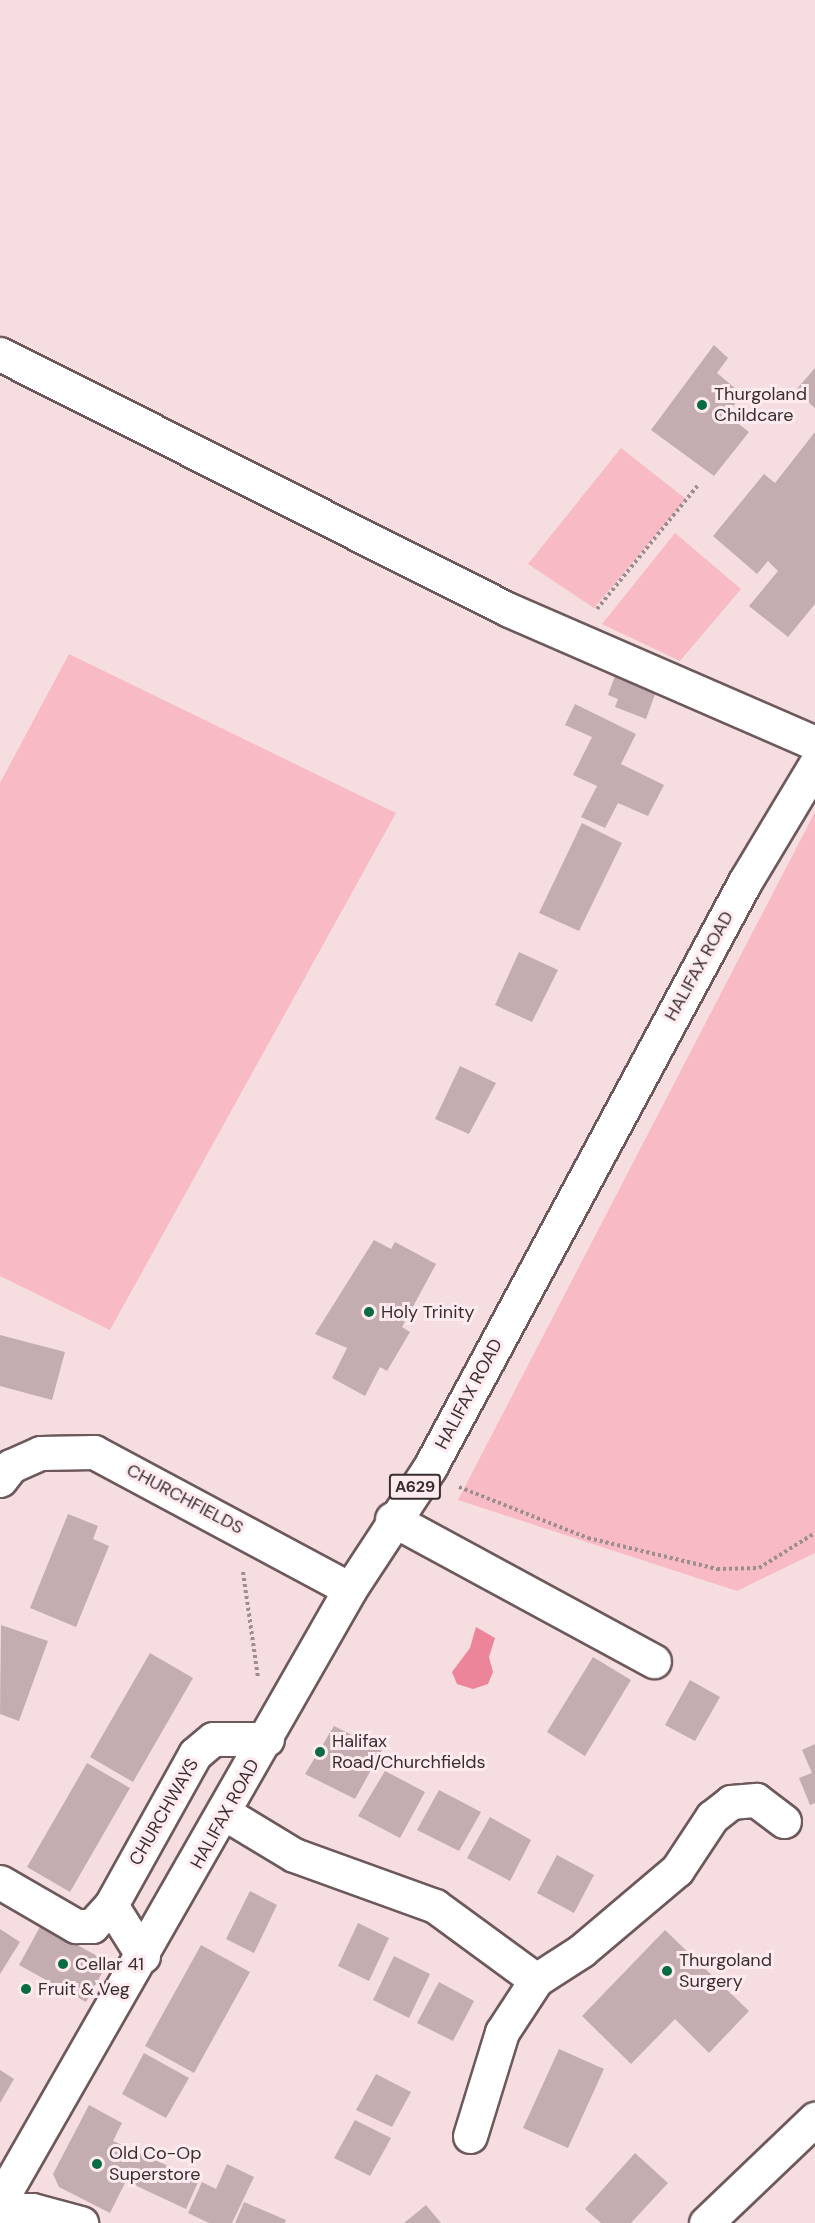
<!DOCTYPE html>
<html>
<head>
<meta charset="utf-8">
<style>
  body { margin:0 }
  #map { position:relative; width:815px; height:2223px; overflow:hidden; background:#f5dde0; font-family:"DM Sans",sans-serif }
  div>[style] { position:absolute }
  .green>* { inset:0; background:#f8bbc5 }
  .water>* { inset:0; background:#ed859a }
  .building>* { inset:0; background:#c4adb0 }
  .path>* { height:4px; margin-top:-2px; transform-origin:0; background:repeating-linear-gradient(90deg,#9e8d8f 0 3px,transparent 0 6px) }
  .roads { filter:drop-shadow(2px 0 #6d595c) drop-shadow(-2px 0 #6d595c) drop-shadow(0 2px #6d595c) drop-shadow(0 -2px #6d595c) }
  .minor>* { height:33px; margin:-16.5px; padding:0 16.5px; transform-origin:16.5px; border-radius:16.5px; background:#fff }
  .highway>* { height:33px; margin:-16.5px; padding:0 16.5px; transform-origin:16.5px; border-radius:16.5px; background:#fff }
  .dots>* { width:16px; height:16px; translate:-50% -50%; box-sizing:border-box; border:3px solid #ffebee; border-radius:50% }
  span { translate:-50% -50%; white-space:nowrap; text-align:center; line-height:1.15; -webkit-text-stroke:6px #ffebee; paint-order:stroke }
  .shield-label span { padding:2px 4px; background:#ffebee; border:2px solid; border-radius:4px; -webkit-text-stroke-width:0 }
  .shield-label { font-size:16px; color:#372e30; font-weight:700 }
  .poi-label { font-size:18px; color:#372e30 }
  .left { translate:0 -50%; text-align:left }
  .street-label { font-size:18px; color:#372e30 }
</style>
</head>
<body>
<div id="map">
  <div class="green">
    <div style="clip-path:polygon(621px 448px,686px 499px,594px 608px,528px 564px)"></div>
    <div style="clip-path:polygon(675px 533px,741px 589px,680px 661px,602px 624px)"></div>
    <div style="clip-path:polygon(69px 654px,396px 813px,110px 1330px,0 1276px,0 783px)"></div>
    <div style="clip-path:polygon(815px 812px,815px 1553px,737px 1591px,458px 1500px)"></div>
  </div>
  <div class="water">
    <div style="clip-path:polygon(476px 1627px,495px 1638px,489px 1657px,493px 1672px,488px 1684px,473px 1689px,457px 1684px,452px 1672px,470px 1648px)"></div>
  </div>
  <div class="building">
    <div style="clip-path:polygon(714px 345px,728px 358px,717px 373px,742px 394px,727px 415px,749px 432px,714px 476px,651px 430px)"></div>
    <div style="clip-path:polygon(815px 368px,815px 408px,795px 391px)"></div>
    <div style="clip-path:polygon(815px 432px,815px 604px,788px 637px,749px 606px,778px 571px,768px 561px,757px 574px,713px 536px,764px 474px,775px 483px)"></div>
    <div style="clip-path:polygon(616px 673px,657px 689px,646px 719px,615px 707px,618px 699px,608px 695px)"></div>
    <div style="clip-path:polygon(575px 704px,636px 734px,621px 764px,664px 785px,648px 816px,618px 803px,605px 828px,581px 817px,597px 786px,573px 775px,592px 737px,565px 725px)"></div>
    <div style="clip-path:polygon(582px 823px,622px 843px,579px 931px,539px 913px)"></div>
    <div style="clip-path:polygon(519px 952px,558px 970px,532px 1022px,495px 1005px)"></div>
    <div style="clip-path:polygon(460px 1066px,496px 1083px,469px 1134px,435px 1119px)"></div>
    <div style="clip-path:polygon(374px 1240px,391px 1249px,395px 1242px,436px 1264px,402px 1327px,410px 1332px,387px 1371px,380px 1367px,365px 1396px,332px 1378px,347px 1348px,315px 1334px)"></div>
    <div style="clip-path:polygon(0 1335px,65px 1352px,52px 1400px,0 1386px)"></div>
    <div style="clip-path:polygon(68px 1514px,98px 1526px,93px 1539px,109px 1546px,76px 1627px,30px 1608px)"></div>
    <div style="clip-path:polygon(1px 1625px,48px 1641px,19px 1721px,0 1714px)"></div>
    <div style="clip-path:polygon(150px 1653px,193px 1678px,133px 1782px,90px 1757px)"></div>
    <div style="clip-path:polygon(593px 1657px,631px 1680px,585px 1756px,547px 1732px)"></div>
    <div style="clip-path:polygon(690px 1680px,720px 1697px,695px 1741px,665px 1725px)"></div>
    <div style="clip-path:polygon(334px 1726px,382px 1750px,355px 1799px,305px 1774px)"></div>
    <div style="clip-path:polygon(815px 1744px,815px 1803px,810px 1805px,799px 1778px,812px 1773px,802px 1750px)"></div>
    <div style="clip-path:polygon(87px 1763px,130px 1788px,70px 1892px,27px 1867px)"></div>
    <div style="clip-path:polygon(385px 1771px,425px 1792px,400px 1838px,358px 1816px)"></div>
    <div style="clip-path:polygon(439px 1790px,481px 1812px,459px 1851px,417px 1830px)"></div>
    <div style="clip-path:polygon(490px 1817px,531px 1840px,510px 1881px,467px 1858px)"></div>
    <div style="clip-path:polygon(557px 1855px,594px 1875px,574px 1913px,537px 1893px)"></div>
    <div style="clip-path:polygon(250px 1891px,277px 1905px,254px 1953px,226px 1939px)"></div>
    <div style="clip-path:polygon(358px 1923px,389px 1938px,369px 1981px,338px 1966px)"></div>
    <div style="clip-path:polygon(41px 1925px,108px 1962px,86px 2002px,19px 1965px)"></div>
    <div style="clip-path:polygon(0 1929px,20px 1942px,0 1974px)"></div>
    <div style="clip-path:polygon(665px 1930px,749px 2011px,709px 2053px,675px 2019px,631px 2064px,582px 2016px)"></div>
    <div style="clip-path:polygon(201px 1945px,250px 1972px,194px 2073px,145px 2046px)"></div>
    <div style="clip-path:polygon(394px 1956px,430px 1974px,409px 2018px,373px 2000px)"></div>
    <div style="clip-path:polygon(439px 1982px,474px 2001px,453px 2041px,417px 2023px)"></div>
    <div style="clip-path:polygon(559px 2049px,604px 2069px,568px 2148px,523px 2128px)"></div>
    <div style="clip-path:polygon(144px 2053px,189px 2078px,166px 2118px,122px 2094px)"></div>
    <div style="clip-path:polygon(0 2070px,14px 2079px,0 2103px)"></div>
    <div style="clip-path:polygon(376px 2074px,411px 2092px,392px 2127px,356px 2110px)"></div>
    <div style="clip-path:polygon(89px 2105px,122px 2123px,113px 2141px,199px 2180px,186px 2209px,126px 2181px,110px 2213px,59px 2187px,53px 2174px)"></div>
    <div style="clip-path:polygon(355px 2120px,391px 2138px,370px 2176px,334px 2158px)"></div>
    <div style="clip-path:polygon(635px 2153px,668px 2183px,631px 2223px,601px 2223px,585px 2209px)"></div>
    <div style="clip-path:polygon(227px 2164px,254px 2177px,232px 2223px,209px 2223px,188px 2213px,202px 2182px,216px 2189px)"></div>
    <div style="clip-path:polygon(244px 2202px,286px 2220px,285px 2223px,235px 2223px)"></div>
    <div style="clip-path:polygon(426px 2205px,441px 2223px,404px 2223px)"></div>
  </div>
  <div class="path">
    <div style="left:597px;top:609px;width:160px;rotate:-50.8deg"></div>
    <div style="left:459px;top:1487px;width:139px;rotate:21.6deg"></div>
    <div style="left:588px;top:1538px;width:133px;rotate:13.5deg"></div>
    <div style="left:717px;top:1569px;width:42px;rotate:-1.4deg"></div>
    <div style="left:759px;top:1568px;width:66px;rotate:-32deg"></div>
    <div style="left:243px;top:1572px;width:106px;rotate:81.9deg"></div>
  </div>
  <div class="roads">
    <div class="minor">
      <div style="left:0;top:354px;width:570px;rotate:26.7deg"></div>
      <div style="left:509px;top:610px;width:334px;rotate:23.5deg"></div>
      <div style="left:0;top:1480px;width:18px;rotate:-52deg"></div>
      <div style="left:11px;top:1466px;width:32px;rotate:-24deg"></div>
      <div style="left:40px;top:1453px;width:54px;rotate:-1.1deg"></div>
      <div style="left:94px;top:1452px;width:290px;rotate:28.2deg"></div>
      <div style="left:392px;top:1519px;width:298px;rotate:28.5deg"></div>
      <div style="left:226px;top:1814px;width:79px;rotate:31.1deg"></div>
      <div style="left:294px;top:1855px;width:150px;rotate:19.9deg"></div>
      <div style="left:435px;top:1906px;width:125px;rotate:36.2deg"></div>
      <div style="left:0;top:1882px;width:88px;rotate:30.1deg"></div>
      <div style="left:76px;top:1926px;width:16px"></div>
      <div style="left:92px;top:1926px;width:28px;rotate:-48deg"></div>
      <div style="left:143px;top:1956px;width:60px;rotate:-122.1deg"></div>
      <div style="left:111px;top:1905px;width:173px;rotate:-60.9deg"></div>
      <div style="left:195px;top:1754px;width:23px;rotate:-40deg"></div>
      <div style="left:213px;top:1739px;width:54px"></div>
      <div style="left:470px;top:2136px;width:109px;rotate:-72.9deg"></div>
      <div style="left:502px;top:2032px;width:62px;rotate:-56.8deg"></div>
      <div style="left:536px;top:1980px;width:54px;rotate:-32.8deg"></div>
      <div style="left:581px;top:1951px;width:126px;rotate:-40.2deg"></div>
      <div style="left:677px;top:1870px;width:64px;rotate:-56.6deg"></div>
      <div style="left:712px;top:1817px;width:24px;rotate:-38deg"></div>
      <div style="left:731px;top:1802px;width:25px;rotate:-5deg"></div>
      <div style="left:756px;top:1800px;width:35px;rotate:37deg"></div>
      <div style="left:0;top:2210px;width:32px"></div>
      <div style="left:32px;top:2210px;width:51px;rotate:14.9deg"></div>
      <div style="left:706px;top:2223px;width:151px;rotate:-43.7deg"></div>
    </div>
    <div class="highway">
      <div style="left:0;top:2201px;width:705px;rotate:-60.23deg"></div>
      <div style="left:350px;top:1589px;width:146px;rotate:-56.7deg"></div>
      <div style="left:430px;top:1467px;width:667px;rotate:-61.71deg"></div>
      <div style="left:746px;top:880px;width:134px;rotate:-59deg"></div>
    </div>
  </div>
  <div class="dots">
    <div style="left:702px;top:405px;background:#086c42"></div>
    <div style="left:369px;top:1312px;background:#086c42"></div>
    <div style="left:320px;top:1752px;background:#086c42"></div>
    <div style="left:63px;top:1964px;background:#086c42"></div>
    <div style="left:667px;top:1971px;background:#086c42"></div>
    <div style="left:26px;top:1989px;background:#086c42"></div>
    <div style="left:97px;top:2164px;background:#086c42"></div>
  </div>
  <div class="shield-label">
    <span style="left:415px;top:1487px">A629</span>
  </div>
  <div class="poi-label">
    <span class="left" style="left:714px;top:405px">Thurgoland<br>Childcare</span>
    <span class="left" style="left:381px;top:1312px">Holy Trinity</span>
    <span class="left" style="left:332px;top:1752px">Halifax<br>Road/Churchfields</span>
    <span class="left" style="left:679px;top:1971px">Thurgoland<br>Surgery</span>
    <span class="left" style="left:75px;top:1964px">Cellar 41</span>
    <span class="left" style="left:38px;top:1989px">Fruit &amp; Veg</span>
    <span class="left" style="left:109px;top:2164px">Old Co-Op<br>Superstore</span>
  </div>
  <div class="street-label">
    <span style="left:699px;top:966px;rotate:-61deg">HALIFAX ROAD</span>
    <span style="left:469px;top:1394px;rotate:-62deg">HALIFAX ROAD</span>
    <span style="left:185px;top:1499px;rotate:28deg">CHURCHFIELDS</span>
    <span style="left:164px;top:1812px;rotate:-60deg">CHURCHWAYS</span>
    <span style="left:225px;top:1814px;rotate:-61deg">HALIFAX ROAD</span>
  </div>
</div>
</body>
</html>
